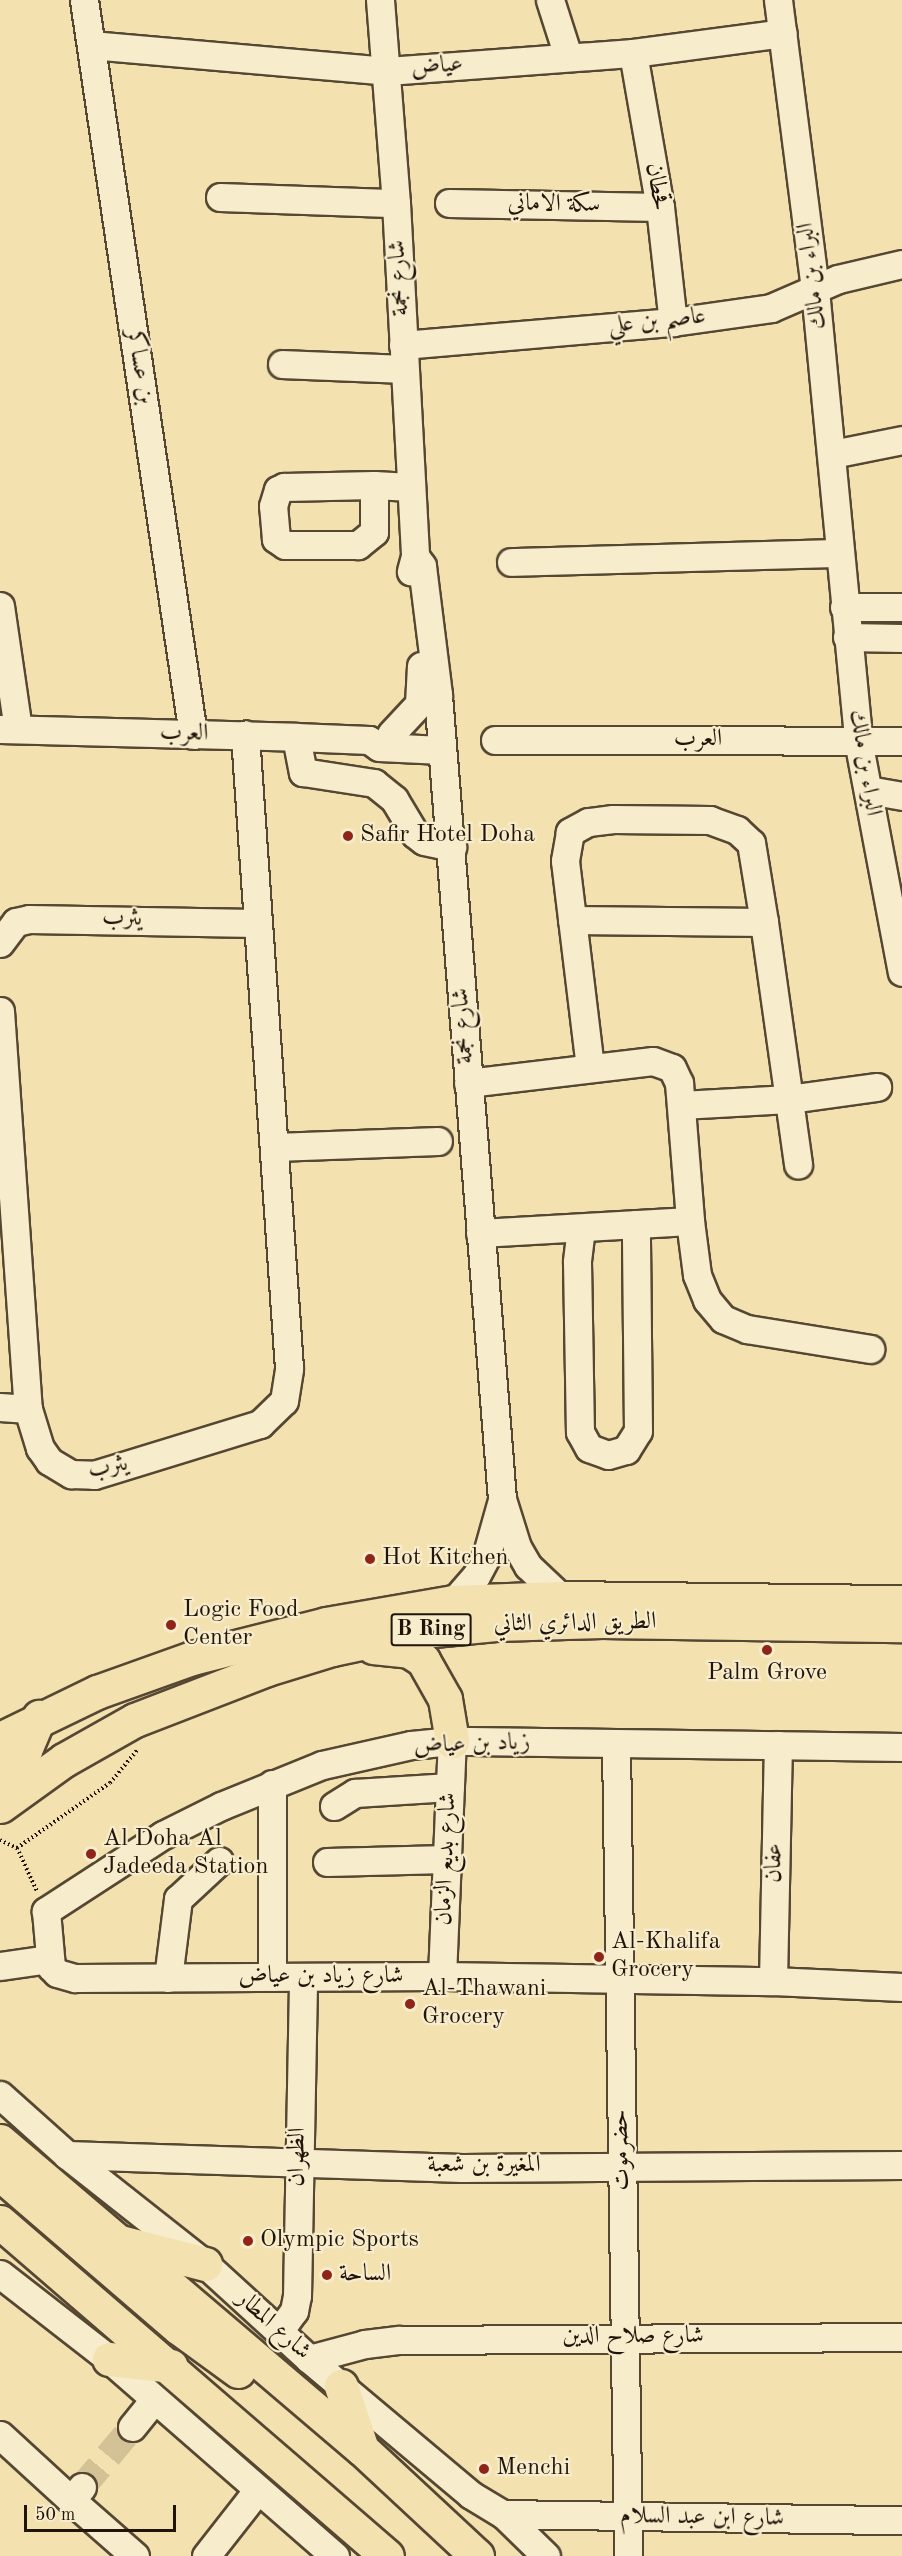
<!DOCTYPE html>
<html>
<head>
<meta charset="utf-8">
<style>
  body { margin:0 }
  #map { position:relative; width:902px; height:2556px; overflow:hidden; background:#f3e1b0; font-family:"Old Standard TT",Amiri,serif }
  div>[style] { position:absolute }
  .minor-tunnel>* { height:27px; margin-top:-13.5px; transform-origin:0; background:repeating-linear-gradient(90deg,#d4c297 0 27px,transparent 0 41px) }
  .path>* { height:4px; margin-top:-2px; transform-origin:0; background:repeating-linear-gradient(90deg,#211409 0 1.5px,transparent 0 4.5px) }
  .roads { filter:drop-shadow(2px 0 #564733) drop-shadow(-2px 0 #564733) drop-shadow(0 2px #564733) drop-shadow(0 -2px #564733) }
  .minor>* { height:27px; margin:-13.5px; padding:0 13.5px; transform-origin:13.5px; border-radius:13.5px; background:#f7eccc }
  .major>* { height:33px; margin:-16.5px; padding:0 16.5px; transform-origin:16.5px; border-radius:16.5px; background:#f3e1b0 }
  .dots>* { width:16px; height:16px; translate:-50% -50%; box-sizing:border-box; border:3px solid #f7eccc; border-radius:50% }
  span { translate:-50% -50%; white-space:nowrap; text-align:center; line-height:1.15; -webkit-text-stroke:4.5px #f7eccc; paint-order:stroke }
  .shield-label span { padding:2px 4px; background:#f7eccc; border:2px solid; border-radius:4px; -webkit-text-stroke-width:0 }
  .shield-label { font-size:22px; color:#211409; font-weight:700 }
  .street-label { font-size:24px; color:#211409 }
  .poi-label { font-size:24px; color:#211409 }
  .left { translate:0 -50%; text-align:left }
  .scale { position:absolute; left:24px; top:2505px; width:152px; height:27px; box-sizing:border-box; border:3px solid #211409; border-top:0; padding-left:8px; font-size:18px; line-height:21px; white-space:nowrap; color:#211409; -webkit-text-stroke:4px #f7eccc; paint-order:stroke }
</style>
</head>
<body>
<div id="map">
  <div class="minor-tunnel">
    <div style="left:82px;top:2487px;width:78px;rotate:-50.2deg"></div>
  </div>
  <div class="path">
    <div style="left:0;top:1840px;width:19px;rotate:25deg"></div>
    <div style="left:17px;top:1848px;width:47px;rotate:65.1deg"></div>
    <div style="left:17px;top:1848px;width:113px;rotate:-35deg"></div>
    <div style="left:110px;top:1783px;width:44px;rotate:-50.5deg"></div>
  </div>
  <div class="roads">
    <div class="minor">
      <div style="left:84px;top:0;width:743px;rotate:81.56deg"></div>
      <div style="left:380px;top:0;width:204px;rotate:85.5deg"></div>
      <div style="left:396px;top:203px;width:354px;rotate:86.9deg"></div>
      <div style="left:415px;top:556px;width:16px;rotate:105deg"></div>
      <div style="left:550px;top:0;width:59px;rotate:72.2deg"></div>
      <div style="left:778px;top:0;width:292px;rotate:82.7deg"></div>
      <div style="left:815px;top:290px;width:452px;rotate:84.5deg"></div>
      <div style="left:858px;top:740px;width:236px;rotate:79.3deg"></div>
      <div style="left:91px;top:45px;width:297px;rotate:5deg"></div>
      <div style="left:387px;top:71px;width:247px;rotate:-4.2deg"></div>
      <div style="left:633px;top:53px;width:151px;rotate:-7.6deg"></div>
      <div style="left:633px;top:53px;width:156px;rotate:80.1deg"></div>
      <div style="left:660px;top:207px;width:116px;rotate:83.6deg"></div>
      <div style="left:220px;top:197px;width:176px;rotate:2deg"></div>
      <div style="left:449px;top:203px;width:211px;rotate:1.1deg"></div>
      <div style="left:403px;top:345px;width:271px;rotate:-4.9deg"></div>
      <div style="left:673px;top:322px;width:99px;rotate:-8.1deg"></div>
      <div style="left:771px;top:308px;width:73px;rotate:-23.4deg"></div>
      <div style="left:838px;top:279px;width:66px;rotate:-13.2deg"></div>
      <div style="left:282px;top:364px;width:122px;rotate:2.3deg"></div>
      <div style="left:832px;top:454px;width:71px;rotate:-11.3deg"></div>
      <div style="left:374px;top:485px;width:47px;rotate:90deg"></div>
      <div style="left:374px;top:532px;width:21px;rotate:141deg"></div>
      <div style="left:358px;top:545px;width:73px;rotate:180deg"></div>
      <div style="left:285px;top:545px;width:11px;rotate:-146deg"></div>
      <div style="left:276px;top:539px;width:33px;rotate:-95deg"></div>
      <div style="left:273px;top:506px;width:17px;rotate:-73deg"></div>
      <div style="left:278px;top:490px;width:7px;rotate:-27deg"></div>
      <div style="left:284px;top:487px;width:90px;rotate:-1.3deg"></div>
      <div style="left:374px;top:485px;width:37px;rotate:3deg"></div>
      <div style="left:415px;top:556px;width:12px;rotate:55deg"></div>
      <div style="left:422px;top:566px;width:130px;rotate:82.9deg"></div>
      <div style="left:438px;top:695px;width:807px;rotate:85.45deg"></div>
      <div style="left:502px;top:1499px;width:50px;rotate:72.6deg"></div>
      <div style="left:517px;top:1547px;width:22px;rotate:60deg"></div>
      <div style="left:528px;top:1566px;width:47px;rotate:43.3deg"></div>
      <div style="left:511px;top:562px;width:329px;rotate:-1.6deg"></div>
      <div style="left:0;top:606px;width:124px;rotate:81.7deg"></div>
      <div style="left:844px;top:607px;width:58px"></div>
      <div style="left:847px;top:637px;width:55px;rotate:1deg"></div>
      <div style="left:0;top:729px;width:296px;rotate:1.5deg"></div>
      <div style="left:296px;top:737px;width:73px;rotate:2.4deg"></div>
      <div style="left:369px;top:740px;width:12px;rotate:35deg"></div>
      <div style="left:379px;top:747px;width:63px;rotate:2.7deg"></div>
      <div style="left:391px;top:734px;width:41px;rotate:-47deg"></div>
      <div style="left:419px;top:704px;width:38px;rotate:-87deg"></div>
      <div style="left:296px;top:737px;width:36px;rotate:79deg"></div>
      <div style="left:303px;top:772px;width:72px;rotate:8.8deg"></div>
      <div style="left:374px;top:783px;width:26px;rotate:39deg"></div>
      <div style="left:394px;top:799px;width:41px;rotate:59deg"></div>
      <div style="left:415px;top:834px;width:11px;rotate:38deg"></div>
      <div style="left:424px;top:841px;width:29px;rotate:12deg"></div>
      <div style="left:495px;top:740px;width:407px;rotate:0.1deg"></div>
      <div style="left:868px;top:790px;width:35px;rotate:10deg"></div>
      <div style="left:572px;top:920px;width:192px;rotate:0.6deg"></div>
      <div style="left:764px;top:922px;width:80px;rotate:-99.3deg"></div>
      <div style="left:751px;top:843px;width:19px;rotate:-137deg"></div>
      <div style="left:737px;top:830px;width:29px;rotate:-160deg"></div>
      <div style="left:710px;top:820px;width:97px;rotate:-179.4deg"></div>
      <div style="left:613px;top:819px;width:25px;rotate:173deg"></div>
      <div style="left:588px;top:822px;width:21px;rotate:151deg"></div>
      <div style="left:570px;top:832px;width:29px;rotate:100deg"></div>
      <div style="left:565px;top:861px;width:208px;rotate:83.1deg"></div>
      <div style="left:764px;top:922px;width:245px;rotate:82deg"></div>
      <div style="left:0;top:943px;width:26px;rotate:-53deg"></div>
      <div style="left:16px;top:922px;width:13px;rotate:-13deg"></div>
      <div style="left:29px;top:919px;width:226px;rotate:1deg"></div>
      <div style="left:0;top:1011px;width:399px;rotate:86deg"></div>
      <div style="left:28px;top:1409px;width:41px;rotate:72.9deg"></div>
      <div style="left:40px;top:1448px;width:16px;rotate:55deg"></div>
      <div style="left:49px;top:1461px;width:26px;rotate:31deg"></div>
      <div style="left:71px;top:1474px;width:23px;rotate:2deg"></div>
      <div style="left:94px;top:1475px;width:174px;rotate:-17.1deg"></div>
      <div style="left:260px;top:1424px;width:33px;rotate:-44deg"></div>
      <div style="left:284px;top:1401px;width:33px;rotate:-81deg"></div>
      <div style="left:289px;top:1368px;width:635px;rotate:-93.98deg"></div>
      <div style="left:468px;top:1083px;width:186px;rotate:-6.8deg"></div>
      <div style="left:653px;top:1061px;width:20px;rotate:20deg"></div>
      <div style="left:672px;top:1068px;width:17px;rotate:65deg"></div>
      <div style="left:679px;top:1083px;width:138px;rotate:85.4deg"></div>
      <div style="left:681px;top:1105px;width:108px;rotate:-3.2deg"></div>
      <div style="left:789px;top:1099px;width:89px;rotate:-7.8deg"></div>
      <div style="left:275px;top:1147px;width:163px;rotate:-2.1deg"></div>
      <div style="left:581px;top:1228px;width:34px;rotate:97deg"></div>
      <div style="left:577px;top:1262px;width:170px;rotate:89deg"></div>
      <div style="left:580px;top:1432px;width:18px;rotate:61deg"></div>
      <div style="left:589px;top:1448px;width:20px;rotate:20deg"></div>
      <div style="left:608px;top:1455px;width:19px;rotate:-16deg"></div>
      <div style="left:626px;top:1450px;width:22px;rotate:-58deg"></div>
      <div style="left:638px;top:1431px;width:207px;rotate:-90.6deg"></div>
      <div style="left:480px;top:1233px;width:210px;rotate:-3.3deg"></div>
      <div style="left:690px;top:1221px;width:54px;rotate:82.6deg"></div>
      <div style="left:697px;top:1275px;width:27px;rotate:68deg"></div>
      <div style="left:707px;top:1300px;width:25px;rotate:50deg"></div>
      <div style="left:723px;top:1319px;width:26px;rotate:23deg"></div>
      <div style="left:747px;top:1329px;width:125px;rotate:9.2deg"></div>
      <div style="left:0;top:1407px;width:28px;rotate:4deg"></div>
      <div style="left:453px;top:1602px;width:35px;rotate:-49deg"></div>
      <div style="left:476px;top:1576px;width:21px;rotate:-62deg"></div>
      <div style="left:486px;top:1557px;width:59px;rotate:-74.3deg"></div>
      <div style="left:616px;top:1745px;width:811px;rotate:89.15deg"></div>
      <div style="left:902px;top:1747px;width:450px;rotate:-179.2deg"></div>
      <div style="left:452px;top:1741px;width:41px;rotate:174.4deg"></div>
      <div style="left:411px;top:1745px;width:91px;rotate:167.3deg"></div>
      <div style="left:322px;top:1765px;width:109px;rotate:157.9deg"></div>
      <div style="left:221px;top:1806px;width:65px;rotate:153.4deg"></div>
      <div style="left:163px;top:1835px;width:140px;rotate:147deg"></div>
      <div style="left:46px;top:1911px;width:56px;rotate:84.9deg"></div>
      <div style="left:51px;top:1967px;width:8px;rotate:45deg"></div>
      <div style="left:57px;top:1973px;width:19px;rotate:16deg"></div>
      <div style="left:75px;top:1978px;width:367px;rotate:-0.3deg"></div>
      <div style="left:442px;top:1976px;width:331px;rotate:0.9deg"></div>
      <div style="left:773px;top:1981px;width:129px;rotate:2.7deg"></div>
      <div style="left:272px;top:1784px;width:193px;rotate:90deg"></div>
      <div style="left:334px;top:1806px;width:25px;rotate:-32deg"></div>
      <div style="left:355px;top:1793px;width:95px;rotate:-3.6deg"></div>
      <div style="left:327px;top:1862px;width:120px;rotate:-1.4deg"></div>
      <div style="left:0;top:1966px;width:49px;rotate:-8.1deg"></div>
      <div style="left:442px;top:1976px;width:235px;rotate:-87.6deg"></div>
      <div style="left:168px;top:1978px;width:80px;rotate:-82.8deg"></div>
      <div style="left:178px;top:1899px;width:56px;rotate:-42.8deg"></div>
      <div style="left:773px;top:1981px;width:236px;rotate:-88.8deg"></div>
      <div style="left:0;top:2095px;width:90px;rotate:41.8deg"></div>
      <div style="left:67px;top:2155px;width:176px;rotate:38.3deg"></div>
      <div style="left:205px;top:2264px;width:141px;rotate:42.4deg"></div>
      <div style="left:309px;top:2359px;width:212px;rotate:40deg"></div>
      <div style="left:471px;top:2495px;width:37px;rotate:31deg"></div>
      <div style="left:503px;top:2514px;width:60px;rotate:44.3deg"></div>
      <div style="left:67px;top:2155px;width:395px;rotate:1.9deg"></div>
      <div style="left:462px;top:2168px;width:440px;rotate:-0.4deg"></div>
      <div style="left:0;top:2274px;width:138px;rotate:37.9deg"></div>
      <div style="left:109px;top:2359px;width:300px;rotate:41.1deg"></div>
      <div style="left:280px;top:2330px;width:24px;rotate:-54deg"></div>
      <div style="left:294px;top:2311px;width:15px;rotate:-79deg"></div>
      <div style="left:297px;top:2296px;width:318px;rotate:-88.9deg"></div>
      <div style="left:309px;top:2359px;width:58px;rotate:-15deg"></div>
      <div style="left:365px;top:2344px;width:35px;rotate:-7deg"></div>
      <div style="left:400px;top:2340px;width:502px;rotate:-0.34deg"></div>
      <div style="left:132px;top:2427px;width:35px;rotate:-51deg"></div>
      <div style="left:0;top:2435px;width:96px;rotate:42.5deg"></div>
      <div style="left:71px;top:2500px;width:17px;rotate:-50deg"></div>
      <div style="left:71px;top:2500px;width:85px;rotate:41.2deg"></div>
      <div style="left:503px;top:2514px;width:399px;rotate:0.9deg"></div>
      <div style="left:206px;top:2556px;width:83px;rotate:-51.9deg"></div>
    </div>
    <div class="major">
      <div style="left:373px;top:1647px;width:36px;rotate:6deg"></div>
      <div style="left:409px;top:1651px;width:17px;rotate:33deg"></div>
      <div style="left:423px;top:1660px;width:45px;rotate:60.6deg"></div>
      <div style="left:445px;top:1699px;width:43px;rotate:80.5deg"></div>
      <div style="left:0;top:1739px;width:108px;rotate:-25.9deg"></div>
      <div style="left:97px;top:1692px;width:101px;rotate:-19.7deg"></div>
      <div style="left:192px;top:1658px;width:138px;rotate:-14.2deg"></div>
      <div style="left:326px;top:1624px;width:129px;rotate:-9.8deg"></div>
      <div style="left:453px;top:1602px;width:109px;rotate:-2.1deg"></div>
      <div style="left:562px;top:1598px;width:340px;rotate:0.7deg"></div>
      <div style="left:0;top:1777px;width:37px;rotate:-47deg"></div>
      <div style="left:25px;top:1750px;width:36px;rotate:-67deg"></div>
      <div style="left:0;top:1806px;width:79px;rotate:-35.7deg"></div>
      <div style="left:64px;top:1760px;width:81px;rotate:-29.4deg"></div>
      <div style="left:135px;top:1720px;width:142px;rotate:-21.1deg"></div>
      <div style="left:267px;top:1669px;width:68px;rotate:-17.1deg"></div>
      <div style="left:332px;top:1649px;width:83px;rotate:-11.9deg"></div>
      <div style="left:413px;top:1632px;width:83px;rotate:-5.5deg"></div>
      <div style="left:496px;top:1624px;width:106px;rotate:-1.6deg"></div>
      <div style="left:602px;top:1621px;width:300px;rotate:0.8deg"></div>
      <div style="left:0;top:2141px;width:475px;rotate:40.4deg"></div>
      <div style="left:362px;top:2449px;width:157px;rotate:42.9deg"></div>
      <div style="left:0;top:2174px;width:236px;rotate:40.7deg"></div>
      <div style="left:179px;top:2328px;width:73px;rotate:36.1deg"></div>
      <div style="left:0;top:2222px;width:511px;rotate:40.8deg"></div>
      <div style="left:120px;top:2242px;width:88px;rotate:14.5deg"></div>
      <div style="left:109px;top:2359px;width:62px;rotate:6.4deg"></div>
      <div style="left:341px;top:2386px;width:66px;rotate:71.6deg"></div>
    </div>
  </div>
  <div class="dots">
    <div style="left:348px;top:836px;background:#8f2418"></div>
    <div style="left:370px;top:1559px;background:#8f2418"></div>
    <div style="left:171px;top:1625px;background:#8f2418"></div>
    <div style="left:767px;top:1650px;background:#8f2418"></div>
    <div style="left:91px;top:1854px;background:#8f2418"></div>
    <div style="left:599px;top:1957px;background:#8f2418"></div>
    <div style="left:410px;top:2004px;background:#8f2418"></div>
    <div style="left:248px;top:2241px;background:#8f2418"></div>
    <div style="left:327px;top:2275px;background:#8f2418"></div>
    <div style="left:484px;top:2469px;background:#8f2418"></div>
  </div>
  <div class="shield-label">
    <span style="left:431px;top:1630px">B Ring</span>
  </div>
  <div class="street-label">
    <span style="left:437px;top:67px;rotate:-5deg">عياض</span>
    <span style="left:656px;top:187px;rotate:81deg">قحطان</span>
    <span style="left:554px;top:205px;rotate:1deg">سكة الاماني</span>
    <span style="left:813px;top:276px;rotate:-97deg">البراء بن مالك</span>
    <span style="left:400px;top:278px;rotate:-93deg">شارع نجمة</span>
    <span style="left:657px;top:322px;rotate:-6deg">عاصم بن علي</span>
    <span style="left:139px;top:367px;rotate:81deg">بن عساكر</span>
    <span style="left:184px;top:734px;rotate:1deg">العرب</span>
    <span style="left:698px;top:740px">العرب</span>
    <span style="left:864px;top:763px;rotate:81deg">البراء بن مالك</span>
    <span style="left:122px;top:919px;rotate:1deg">يثرب</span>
    <span style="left:464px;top:1026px;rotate:-94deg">شارع نجمة</span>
    <span style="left:108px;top:1468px;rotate:-12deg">يثرب</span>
    <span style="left:575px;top:1624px;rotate:-1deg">الطريق الدائري الثاني</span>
    <span style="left:472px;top:1745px;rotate:-2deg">زياد بن عياض</span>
    <span style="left:447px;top:1859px;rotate:-88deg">شارع بديع الزمان</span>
    <span style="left:775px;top:1863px;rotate:-89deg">عفان</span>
    <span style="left:321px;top:1977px">شارع زياد بن عياض</span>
    <span style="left:622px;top:2150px;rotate:-91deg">حضرموت</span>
    <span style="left:298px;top:2157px;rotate:-89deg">الظهران</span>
    <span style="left:484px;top:2166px">المغيرة بن شعبة</span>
    <span style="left:273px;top:2326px;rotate:42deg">شارع المطار</span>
    <span style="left:633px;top:2337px">شارع صلاح الدين</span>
    <span style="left:702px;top:2518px;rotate:1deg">شارع ابن عبد السلام</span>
  </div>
  <div class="poi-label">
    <span class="left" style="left:360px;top:836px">Safir Hotel Doha</span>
    <span class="left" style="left:382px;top:1559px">Hot Kitchen</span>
    <span class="left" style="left:183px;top:1625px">Logic Food<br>Center</span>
    <span style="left:767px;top:1674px">Palm Grove</span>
    <span class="left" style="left:103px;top:1854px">Al Doha Al<br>Jadeeda Station</span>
    <span class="left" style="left:611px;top:1957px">Al-Khalifa<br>Grocery</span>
    <span class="left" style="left:422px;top:2004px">Al-Thawani<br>Grocery</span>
    <span class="left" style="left:260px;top:2241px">Olympic Sports</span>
    <span class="left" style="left:339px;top:2275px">الساحة</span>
    <span class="left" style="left:496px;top:2469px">Menchi</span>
  </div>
  <div class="scale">50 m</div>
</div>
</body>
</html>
